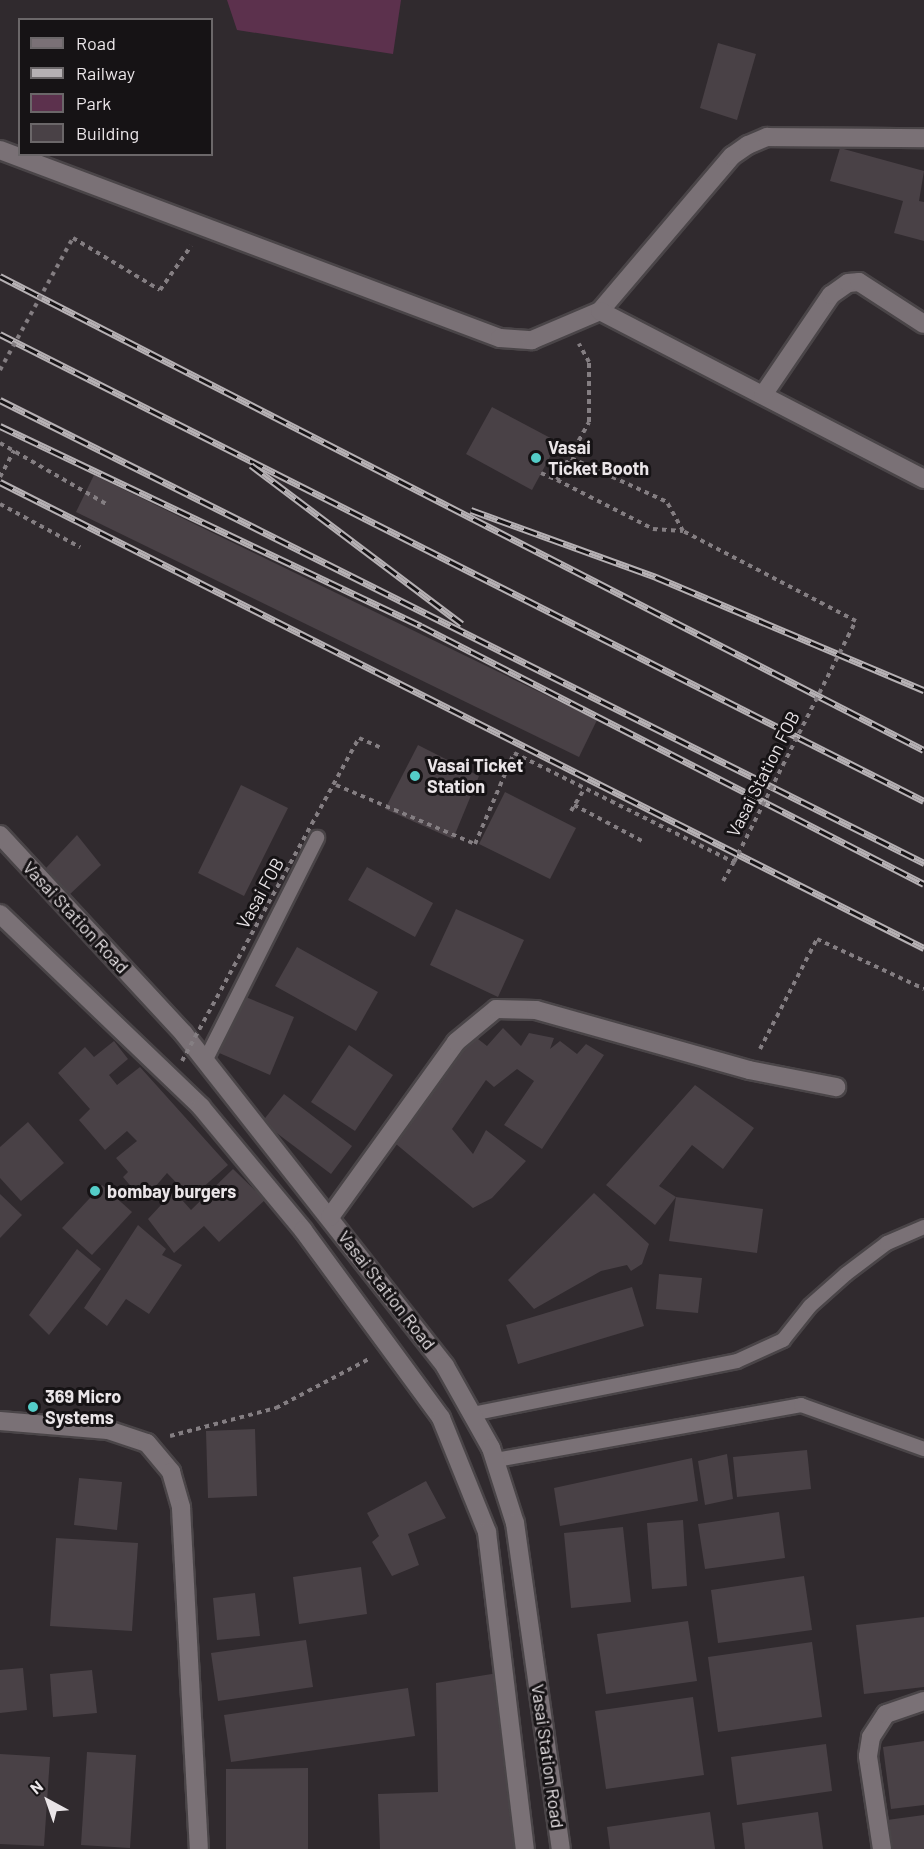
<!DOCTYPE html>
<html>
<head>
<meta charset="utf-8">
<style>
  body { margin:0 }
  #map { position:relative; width:924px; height:1849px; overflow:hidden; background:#302a2e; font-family:Barlow,sans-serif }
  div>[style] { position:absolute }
  .green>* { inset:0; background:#5c314d }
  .building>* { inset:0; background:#494146 }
  .path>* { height:4px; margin-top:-2px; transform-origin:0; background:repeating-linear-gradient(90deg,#847e82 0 4.5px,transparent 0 9px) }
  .roads { filter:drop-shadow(2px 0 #4a4548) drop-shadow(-2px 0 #4a4548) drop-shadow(0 2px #4a4548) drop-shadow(0 -2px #4a4548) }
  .service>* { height:14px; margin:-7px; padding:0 7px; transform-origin:7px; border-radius:7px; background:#7a7176 }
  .minor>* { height:18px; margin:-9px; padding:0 9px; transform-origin:9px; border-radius:9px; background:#7a7176 }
  .rail>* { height:7px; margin-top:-3.5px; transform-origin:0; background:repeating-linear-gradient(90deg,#161315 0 14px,#b6b1b4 0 28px); box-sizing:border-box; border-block:2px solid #b6b1b4 }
  .path-bridge>* { height:4px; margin-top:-2px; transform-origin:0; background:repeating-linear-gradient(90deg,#847e82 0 4.5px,transparent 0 9px) }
  .dots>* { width:16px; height:16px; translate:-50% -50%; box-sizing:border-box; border:3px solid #161315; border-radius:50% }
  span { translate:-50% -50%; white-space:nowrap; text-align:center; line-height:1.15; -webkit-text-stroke:6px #161315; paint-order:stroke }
  .poi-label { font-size:18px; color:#eae5e8; font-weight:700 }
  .left { translate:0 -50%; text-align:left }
  .street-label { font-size:18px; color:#eae5e8 }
  .legend { position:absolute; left:18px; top:18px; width:195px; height:138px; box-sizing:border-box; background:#161315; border:2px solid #6b6769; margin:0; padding:8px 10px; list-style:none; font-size:18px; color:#eae5e8 }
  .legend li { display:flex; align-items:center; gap:12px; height:30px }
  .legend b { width:30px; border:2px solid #6b6769 }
  .north { position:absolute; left:18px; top:1771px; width:60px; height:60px; -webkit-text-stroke:4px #161315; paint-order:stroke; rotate:320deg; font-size:16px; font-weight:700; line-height:24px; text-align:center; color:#eae5e8 }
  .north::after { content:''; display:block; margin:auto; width:21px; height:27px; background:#eae5e8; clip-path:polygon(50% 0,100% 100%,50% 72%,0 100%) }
</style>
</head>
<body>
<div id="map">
  <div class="green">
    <div style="clip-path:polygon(227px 0,401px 0,393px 54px,237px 30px)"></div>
  </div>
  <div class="building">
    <div style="clip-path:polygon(718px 43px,756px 54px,737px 120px,700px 108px)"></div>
    <div style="clip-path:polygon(840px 148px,924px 171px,919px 201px,924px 202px,924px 241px,894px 233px,903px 201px,830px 181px)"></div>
    <div style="clip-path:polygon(492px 407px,558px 442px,532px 490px,466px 454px)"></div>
    <div style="clip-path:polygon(94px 475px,597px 720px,579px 757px,76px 512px)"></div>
    <div style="clip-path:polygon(418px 745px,479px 776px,453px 839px,385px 809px)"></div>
    <div style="clip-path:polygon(241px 785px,288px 808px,244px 896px,198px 873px)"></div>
    <div style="clip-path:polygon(505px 792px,576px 828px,550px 879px,479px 844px)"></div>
    <div style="clip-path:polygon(77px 835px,101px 865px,68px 896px,46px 868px)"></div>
    <div style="clip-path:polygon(367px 867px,433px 903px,415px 937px,348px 900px)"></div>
    <div style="clip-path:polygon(456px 909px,524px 940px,498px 997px,430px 965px)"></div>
    <div style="clip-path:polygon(297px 947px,378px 992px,356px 1031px,275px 986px)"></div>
    <div style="clip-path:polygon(241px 995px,294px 1017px,270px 1075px,217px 1052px)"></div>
    <div style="clip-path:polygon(476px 1023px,488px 1025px,478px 1039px,487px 1046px,503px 1028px,521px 1046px,529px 1033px,554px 1038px,550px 1049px,560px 1041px,577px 1054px,586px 1044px,604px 1055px,542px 1149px,504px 1125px,534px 1081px,517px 1069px,494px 1087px,486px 1080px,452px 1129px,473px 1154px,486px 1130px,526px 1161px,492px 1198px,473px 1208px,390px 1139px)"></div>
    <div style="clip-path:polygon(114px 1041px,128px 1059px,109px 1075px,117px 1085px,140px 1067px,228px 1165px,191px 1198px,167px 1173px,143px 1201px,123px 1177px,128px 1172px,116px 1158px,137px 1141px,127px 1131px,105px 1150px,79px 1120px,90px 1109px,58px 1073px,85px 1047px,94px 1057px)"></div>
    <div style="clip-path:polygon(349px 1045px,393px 1075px,355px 1131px,311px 1102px)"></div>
    <div style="clip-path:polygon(695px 1085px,754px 1128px,723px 1169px,692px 1145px,659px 1186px,676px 1197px,655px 1225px,606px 1185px)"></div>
    <div style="clip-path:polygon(284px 1094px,352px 1146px,331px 1174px,262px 1122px)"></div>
    <div style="clip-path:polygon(28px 1122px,64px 1163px,21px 1201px,0 1178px,0 1147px)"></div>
    <div style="clip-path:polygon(233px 1169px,265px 1200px,219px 1242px,204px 1226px,174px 1253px,148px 1219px,174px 1191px,191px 1210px)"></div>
    <div style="clip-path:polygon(102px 1185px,132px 1212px,92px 1255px,62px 1228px)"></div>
    <div style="clip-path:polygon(594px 1193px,649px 1244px,642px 1264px,631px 1271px,627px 1265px,601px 1271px,534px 1309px,508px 1280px)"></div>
    <div style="clip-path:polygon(0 1194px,22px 1215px,0 1238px)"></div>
    <div style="clip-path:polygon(676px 1197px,763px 1209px,757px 1253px,669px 1241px)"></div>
    <div style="clip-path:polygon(138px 1225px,166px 1249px,162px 1255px,182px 1265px,149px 1314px,126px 1299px,107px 1326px,84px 1308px)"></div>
    <div style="clip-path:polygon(77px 1249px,101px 1269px,49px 1335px,29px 1315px)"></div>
    <div style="clip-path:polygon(659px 1274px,702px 1278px,698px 1313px,656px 1309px)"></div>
    <div style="clip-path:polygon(632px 1287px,644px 1326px,518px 1364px,506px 1325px)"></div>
    <div style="clip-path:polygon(255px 1429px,257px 1496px,208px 1498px,206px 1431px)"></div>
    <div style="clip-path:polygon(807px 1450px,811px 1489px,737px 1497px,733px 1457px)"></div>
    <div style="clip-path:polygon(727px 1454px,733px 1499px,705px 1505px,698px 1461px)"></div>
    <div style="clip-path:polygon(692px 1458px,698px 1501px,560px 1526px,554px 1488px)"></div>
    <div style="clip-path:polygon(79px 1478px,122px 1482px,117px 1530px,74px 1525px)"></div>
    <div style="clip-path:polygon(426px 1481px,446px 1518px,408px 1534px,419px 1565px,392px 1576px,372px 1542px,379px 1536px,367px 1513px)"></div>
    <div style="clip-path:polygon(779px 1512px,785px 1558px,705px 1569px,698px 1524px)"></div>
    <div style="clip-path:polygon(683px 1520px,687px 1586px,652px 1589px,647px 1523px)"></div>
    <div style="clip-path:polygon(623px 1527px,631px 1602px,571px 1608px,564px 1533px)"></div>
    <div style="clip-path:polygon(56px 1538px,138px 1543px,132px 1631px,50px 1626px)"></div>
    <div style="clip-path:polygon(361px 1567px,367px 1614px,299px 1624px,293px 1577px)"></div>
    <div style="clip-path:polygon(804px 1576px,812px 1630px,718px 1643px,711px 1590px)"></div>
    <div style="clip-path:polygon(255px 1593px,260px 1636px,217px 1640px,213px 1598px)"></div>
    <div style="clip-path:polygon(924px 1617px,924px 1687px,864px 1694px,856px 1625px)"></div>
    <div style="clip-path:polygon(688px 1621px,697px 1681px,606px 1694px,597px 1634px)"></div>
    <div style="clip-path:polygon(306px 1640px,313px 1687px,218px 1701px,211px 1653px)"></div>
    <div style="clip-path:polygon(812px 1642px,822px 1717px,718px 1732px,708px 1657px)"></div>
    <div style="clip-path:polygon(23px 1668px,27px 1710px,0 1713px,0 1670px)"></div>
    <div style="clip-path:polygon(92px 1670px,97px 1713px,53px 1717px,50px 1674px)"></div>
    <div style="clip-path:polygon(498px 1673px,516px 1849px,380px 1849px,378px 1794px,438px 1792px,436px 1683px)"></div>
    <div style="clip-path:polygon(408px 1688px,415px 1736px,231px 1762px,224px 1715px)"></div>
    <div style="clip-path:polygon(693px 1697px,704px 1775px,606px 1789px,595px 1711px)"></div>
    <div style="clip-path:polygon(924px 1741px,924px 1805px,891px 1809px,883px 1747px)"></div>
    <div style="clip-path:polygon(826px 1744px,832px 1791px,737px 1805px,731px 1757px)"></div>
    <div style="clip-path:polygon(87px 1752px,136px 1755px,130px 1848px,81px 1845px)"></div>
    <div style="clip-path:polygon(0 1754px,50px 1757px,44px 1846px,0 1844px)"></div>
    <div style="clip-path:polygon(308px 1768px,308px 1849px,226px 1849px,226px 1769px)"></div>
    <div style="clip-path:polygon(710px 1812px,715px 1849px,610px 1849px,607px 1827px)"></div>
    <div style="clip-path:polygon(818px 1812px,823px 1849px,745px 1849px,742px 1823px)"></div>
    <div style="clip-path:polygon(924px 1815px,924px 1849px,891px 1849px,887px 1820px)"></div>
  </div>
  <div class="path">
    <div style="left:73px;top:238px;width:101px;rotate:30.9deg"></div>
    <div style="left:160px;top:290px;width:54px;rotate:-54.8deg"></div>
    <div style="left:0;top:443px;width:125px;rotate:29.9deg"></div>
    <div style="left:571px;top:458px;width:106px;rotate:24.6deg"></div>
    <div style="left:541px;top:473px;width:17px;rotate:24deg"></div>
    <div style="left:557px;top:480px;width:66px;rotate:-61.1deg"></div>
    <div style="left:589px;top:422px;width:60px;rotate:-90deg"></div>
    <div style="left:589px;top:362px;width:21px;rotate:-119deg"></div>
    <div style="left:0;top:477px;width:30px;rotate:-62deg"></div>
    <div style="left:557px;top:480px;width:108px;rotate:27deg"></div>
    <div style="left:653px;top:529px;width:30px;rotate:4deg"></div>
    <div style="left:0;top:504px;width:91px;rotate:28.3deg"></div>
    <div style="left:359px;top:738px;width:24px;rotate:24deg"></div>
    <div style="left:574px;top:805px;width:77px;rotate:27.9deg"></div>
    <div style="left:571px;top:811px;width:26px;rotate:-59deg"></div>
    <div style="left:723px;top:881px;width:22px;rotate:-60deg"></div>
    <div style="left:760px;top:1049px;width:124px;rotate:-62.6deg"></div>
    <div style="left:817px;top:939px;width:118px;rotate:25deg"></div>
    <div style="left:170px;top:1436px;width:110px;rotate:-14.8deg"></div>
    <div style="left:276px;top:1408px;width:105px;rotate:-27.8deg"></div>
  </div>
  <div class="roads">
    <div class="service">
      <div style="left:205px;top:1061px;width:250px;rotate:-63.3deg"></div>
      <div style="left:472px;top:1414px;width:270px;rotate:-11.3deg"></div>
      <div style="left:737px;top:1361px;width:51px;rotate:-24.5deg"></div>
      <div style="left:783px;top:1340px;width:43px;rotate:-51.5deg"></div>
      <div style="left:810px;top:1306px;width:48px;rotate:-41.6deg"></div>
      <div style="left:846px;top:1274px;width:51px;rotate:-37.1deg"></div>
      <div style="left:887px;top:1243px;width:40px;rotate:-23.4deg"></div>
      <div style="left:496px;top:1460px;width:310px;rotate:-10.2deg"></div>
      <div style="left:801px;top:1405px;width:131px;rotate:19.7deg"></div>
    </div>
    <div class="minor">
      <div style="left:0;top:150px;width:534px;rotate:20.61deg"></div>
      <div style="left:500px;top:338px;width:32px;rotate:4deg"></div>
      <div style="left:532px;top:340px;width:74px;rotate:-23.1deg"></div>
      <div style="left:600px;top:311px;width:204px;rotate:-49.6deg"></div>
      <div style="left:732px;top:156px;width:19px;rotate:-35deg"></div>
      <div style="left:748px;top:145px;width:21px;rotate:-23deg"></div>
      <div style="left:767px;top:137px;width:157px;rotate:0.4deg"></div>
      <div style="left:600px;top:311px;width:365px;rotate:27.4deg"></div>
      <div style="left:763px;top:395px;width:121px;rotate:-55.8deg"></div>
      <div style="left:831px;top:295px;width:21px;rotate:-35deg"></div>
      <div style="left:848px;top:283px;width:11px;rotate:-5deg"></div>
      <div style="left:859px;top:282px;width:77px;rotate:32.9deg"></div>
      <div style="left:0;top:835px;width:271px;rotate:47.2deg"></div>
      <div style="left:184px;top:1034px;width:422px;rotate:51.8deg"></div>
      <div style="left:445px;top:1366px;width:94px;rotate:60.7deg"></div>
      <div style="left:491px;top:1448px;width:79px;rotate:72.3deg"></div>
      <div style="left:515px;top:1523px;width:329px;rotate:82deg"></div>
      <div style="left:0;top:914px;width:279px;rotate:43.8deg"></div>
      <div style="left:201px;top:1107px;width:160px;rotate:50.3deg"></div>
      <div style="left:303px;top:1230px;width:233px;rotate:53.7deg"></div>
      <div style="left:441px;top:1418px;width:123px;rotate:68deg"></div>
      <div style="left:487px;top:1532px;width:319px;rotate:83.2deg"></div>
      <div style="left:330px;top:1217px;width:216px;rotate:-54.2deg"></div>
      <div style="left:456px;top:1042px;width:52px;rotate:-39.5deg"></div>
      <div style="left:496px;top:1009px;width:40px;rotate:1.4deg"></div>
      <div style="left:536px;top:1010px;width:221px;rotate:15.7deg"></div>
      <div style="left:749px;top:1070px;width:89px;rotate:11.1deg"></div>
      <div style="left:0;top:1421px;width:108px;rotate:4.8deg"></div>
      <div style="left:108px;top:1430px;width:41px;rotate:18.4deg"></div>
      <div style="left:147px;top:1443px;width:38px;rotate:50deg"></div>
      <div style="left:171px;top:1472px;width:37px;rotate:74deg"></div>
      <div style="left:181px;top:1508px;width:341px;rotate:87deg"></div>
      <div style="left:882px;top:1849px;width:94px;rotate:-98.6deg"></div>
      <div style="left:868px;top:1756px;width:19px;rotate:-81deg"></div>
      <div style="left:871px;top:1737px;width:27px;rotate:-57deg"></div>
      <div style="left:886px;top:1714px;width:40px;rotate:-18.9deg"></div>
    </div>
  </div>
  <div class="rail">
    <div style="left:0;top:276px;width:1038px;rotate:27.16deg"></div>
    <div style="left:0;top:334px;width:1035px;rotate:26.81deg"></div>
    <div style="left:0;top:400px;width:1034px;rotate:26.61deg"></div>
    <div style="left:0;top:426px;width:466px;rotate:25.4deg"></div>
    <div style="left:421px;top:626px;width:565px;rotate:27.15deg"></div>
    <div style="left:251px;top:465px;width:264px;rotate:37deg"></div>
    <div style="left:0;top:482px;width:1035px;rotate:26.76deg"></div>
    <div style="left:471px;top:510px;width:197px;rotate:19.9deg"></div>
    <div style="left:656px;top:577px;width:291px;rotate:22.9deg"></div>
  </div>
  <div class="path-bridge">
    <div style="left:0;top:370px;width:151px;rotate:-61.1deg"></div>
    <div style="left:336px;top:785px;width:151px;rotate:23deg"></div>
    <div style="left:475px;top:844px;width:99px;rotate:-66.8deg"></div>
    <div style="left:514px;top:753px;width:246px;rotate:26.4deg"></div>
    <div style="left:734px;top:862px;width:270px;rotate:-63.2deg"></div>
    <div style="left:856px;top:621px;width:195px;rotate:-152.5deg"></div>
    <div style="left:683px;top:531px;width:33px;rotate:-119deg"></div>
    <div style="left:182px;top:1061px;width:368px;rotate:-61.3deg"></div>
  </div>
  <div class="dots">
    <div style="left:536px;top:458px;background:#54cdc8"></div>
    <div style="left:415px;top:776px;background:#54cdc8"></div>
    <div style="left:95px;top:1191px;background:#54cdc8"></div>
    <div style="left:33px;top:1407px;background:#54cdc8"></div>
  </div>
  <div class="poi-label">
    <span class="left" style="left:548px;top:458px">Vasai<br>Ticket Booth</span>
    <span class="left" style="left:427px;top:776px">Vasai Ticket<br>Station</span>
    <span class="left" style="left:107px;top:1191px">bombay burgers</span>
    <span class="left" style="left:45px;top:1407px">369 Micro<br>Systems</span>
  </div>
  <div class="street-label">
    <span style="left:763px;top:774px;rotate:-63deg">Vasai Station FOB</span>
    <span style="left:260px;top:893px;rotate:-61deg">Vasai FOB</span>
    <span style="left:76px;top:917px;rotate:47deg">Vasai Station Road</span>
    <span style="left:387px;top:1290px;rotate:52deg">Vasai Station Road</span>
    <span style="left:548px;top:1756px;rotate:82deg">Vasai Station Road</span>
  </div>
  <ul class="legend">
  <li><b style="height:8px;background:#7a7176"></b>Road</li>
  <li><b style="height:8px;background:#b6b1b4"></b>Railway</li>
  <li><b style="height:16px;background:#5c314d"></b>Park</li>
  <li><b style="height:16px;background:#494146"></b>Building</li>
  </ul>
  <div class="north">N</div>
</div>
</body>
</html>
